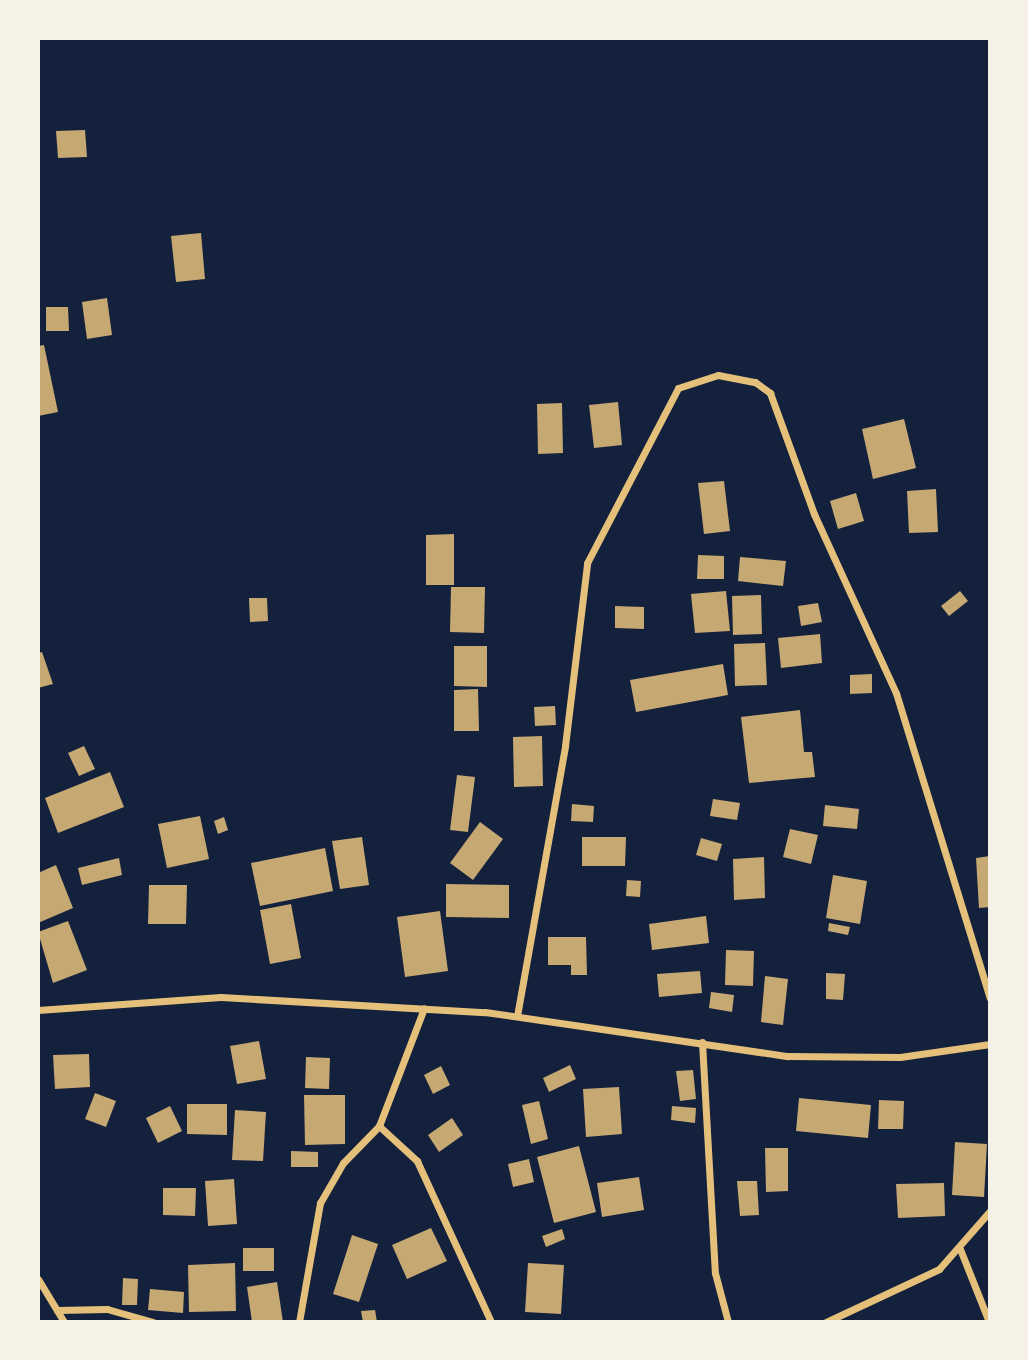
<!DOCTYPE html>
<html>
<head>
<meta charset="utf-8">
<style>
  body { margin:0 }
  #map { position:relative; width:1028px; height:1360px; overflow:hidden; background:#14213d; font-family:"DejaVu Sans",sans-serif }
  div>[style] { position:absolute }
  .building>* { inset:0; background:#c6a872 }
  .minor>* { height:7px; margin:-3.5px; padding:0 3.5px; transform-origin:3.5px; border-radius:3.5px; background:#e5c07b }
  span { translate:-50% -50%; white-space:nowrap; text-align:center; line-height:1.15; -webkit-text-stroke:5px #f6f1e7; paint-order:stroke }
  .frame { position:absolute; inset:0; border:40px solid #f6f1e7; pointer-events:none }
</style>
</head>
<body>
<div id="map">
  <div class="building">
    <div style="clip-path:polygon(85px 130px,87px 157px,58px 158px,56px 131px)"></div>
    <div style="clip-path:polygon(201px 233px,205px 279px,176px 282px,171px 236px)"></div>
    <div style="clip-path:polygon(107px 298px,112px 335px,87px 339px,82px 302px)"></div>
    <div style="clip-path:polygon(46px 307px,68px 307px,69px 331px,46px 331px)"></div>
    <div style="clip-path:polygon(44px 345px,58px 412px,38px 416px,38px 346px)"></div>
    <div style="clip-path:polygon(618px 402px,622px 445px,594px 448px,589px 405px)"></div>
    <div style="clip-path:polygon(562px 403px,563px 453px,538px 454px,537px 404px)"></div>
    <div style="clip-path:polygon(904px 419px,916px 468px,873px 479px,862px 429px)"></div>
    <div style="clip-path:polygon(724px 481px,730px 531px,704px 534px,698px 483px)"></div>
    <div style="clip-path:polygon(936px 489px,938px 532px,909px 533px,907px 491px)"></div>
    <div style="clip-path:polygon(856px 493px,864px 521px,838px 529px,830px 501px)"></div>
    <div style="clip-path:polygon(454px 534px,454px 585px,426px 585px,426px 535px)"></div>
    <div style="clip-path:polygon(698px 555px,724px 556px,724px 579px,697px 579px)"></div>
    <div style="clip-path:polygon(740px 557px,786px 561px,783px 586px,738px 581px)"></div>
    <div style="clip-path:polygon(451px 587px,485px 587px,484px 633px,450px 632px)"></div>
    <div style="clip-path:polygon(726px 591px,730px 631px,695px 633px,691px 594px)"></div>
    <div style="clip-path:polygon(960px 591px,968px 601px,949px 616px,941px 606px)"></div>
    <div style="clip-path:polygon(761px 595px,762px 634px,733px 635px,732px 596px)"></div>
    <div style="clip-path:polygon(249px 598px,267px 598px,268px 621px,250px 622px)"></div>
    <div style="clip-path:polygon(818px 603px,822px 622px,801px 626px,798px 606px)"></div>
    <div style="clip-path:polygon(615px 606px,644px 607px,644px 629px,615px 628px)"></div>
    <div style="clip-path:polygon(820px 634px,822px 663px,781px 668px,778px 638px)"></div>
    <div style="clip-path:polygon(765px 643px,767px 685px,735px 686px,734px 644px)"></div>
    <div style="clip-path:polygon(454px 646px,487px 646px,487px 687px,454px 686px)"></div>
    <div style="clip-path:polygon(42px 652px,53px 684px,38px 688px,38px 653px)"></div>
    <div style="clip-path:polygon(723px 664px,728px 695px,636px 712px,630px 680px)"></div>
    <div style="clip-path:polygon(872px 674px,872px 693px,850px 694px,850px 675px)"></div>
    <div style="clip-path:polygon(478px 689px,479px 731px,454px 731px,454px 690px)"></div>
    <div style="clip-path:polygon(555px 706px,556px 725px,535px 726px,534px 707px)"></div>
    <div style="clip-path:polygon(800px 710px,804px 752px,812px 752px,815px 777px,749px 783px,741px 717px)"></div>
    <div style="clip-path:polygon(542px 736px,543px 786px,514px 787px,513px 737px)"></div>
    <div style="clip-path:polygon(84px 746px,95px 769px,79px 776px,68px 753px)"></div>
    <div style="clip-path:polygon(110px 772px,124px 807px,58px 833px,45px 798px)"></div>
    <div style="clip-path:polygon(457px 775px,475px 777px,468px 832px,450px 830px)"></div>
    <div style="clip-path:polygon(713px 799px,740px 803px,737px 820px,710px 816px)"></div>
    <div style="clip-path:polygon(572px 804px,594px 806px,593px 822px,571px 821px)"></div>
    <div style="clip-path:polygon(825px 805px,859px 809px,857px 829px,823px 826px)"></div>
    <div style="clip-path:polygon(200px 816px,209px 859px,167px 868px,158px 824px)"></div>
    <div style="clip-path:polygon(224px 817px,228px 830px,218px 834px,214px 821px)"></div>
    <div style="clip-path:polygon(480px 822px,503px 839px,473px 880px,450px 863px)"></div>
    <div style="clip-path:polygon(790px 829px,818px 835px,811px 864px,783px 857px)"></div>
    <div style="clip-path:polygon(362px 837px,369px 885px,340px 889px,332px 841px)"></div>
    <div style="clip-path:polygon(582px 837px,626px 837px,625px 866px,582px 866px)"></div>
    <div style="clip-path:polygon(701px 838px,722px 844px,717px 861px,696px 855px)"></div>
    <div style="clip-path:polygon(325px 848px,333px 891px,260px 906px,251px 863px)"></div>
    <div style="clip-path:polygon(990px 856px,990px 907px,979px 908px,976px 858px)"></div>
    <div style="clip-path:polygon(764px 857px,765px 898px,734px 900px,733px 859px)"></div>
    <div style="clip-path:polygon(119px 858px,122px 875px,82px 885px,78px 868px)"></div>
    <div style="clip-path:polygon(56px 865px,73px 908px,38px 923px,38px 873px)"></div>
    <div style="clip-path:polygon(833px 875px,867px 881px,860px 924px,826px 918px)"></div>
    <div style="clip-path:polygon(627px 880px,641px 881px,640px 897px,626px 896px)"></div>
    <div style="clip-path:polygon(446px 884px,509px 885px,509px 918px,446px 917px)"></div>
    <div style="clip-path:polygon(149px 885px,187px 885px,186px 924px,148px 924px)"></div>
    <div style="clip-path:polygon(291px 904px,301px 958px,270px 964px,260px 910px)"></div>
    <div style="clip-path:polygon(440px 911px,448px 971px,405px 977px,397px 917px)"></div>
    <div style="clip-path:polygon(706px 916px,709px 943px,652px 950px,649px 924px)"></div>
    <div style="clip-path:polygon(68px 921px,87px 970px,53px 983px,38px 932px)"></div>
    <div style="clip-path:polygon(829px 923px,850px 927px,848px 935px,828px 931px)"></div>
    <div style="clip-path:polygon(548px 937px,586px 937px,587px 975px,571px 975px,571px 965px,548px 965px)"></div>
    <div style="clip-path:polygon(726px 950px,754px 951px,753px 986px,725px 985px)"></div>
    <div style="clip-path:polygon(700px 971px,702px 993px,659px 997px,657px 974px)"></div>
    <div style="clip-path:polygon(826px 973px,845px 974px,843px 1000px,826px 999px)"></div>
    <div style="clip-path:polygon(765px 976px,788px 979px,783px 1025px,761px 1022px)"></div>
    <div style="clip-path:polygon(711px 992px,734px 995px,732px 1012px,709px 1008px)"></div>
    <div style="clip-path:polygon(259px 1041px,266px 1079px,237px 1084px,230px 1046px)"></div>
    <div style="clip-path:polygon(89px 1054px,90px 1087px,55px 1089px,53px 1055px)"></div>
    <div style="clip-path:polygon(306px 1057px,330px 1058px,329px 1089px,305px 1088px)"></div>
    <div style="clip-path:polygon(570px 1065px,576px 1079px,549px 1092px,543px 1078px)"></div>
    <div style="clip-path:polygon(441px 1066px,450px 1085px,433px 1094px,424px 1075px)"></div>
    <div style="clip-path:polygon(693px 1070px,696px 1099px,680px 1101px,676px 1071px)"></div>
    <div style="clip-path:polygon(619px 1087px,622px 1134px,586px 1137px,583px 1089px)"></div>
    <div style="clip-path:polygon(95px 1093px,116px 1101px,106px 1127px,85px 1119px)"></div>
    <div style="clip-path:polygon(304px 1095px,345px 1095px,345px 1144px,305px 1145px)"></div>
    <div style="clip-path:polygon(799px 1098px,871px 1105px,868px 1138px,796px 1131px)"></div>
    <div style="clip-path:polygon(879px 1100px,904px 1101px,903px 1129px,878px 1129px)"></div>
    <div style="clip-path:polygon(539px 1101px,548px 1139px,531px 1144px,522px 1105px)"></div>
    <div style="clip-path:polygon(187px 1104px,227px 1104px,227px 1135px,187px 1134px)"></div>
    <div style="clip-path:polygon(170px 1106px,182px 1131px,158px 1143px,146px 1118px)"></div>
    <div style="clip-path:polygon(672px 1106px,696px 1108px,695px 1123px,671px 1120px)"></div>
    <div style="clip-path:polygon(235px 1110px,266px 1112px,263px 1161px,232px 1160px)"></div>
    <div style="clip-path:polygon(452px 1118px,463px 1135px,439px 1152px,428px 1135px)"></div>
    <div style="clip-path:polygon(955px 1142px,987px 1144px,984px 1197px,952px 1195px)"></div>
    <div style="clip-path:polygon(579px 1146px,596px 1212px,554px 1223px,537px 1157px)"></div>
    <div style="clip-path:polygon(765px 1148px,788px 1148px,788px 1191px,766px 1192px)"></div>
    <div style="clip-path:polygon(291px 1151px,318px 1152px,318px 1167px,291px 1167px)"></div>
    <div style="clip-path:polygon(529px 1159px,534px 1182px,513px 1187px,508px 1164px)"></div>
    <div style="clip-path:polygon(639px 1177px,644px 1210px,602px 1217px,597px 1183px)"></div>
    <div style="clip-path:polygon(234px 1179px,237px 1224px,208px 1226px,205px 1181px)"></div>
    <div style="clip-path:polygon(737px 1181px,757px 1181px,759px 1215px,740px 1216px)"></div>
    <div style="clip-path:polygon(944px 1183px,945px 1216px,898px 1218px,896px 1184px)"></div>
    <div style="clip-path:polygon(163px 1188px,196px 1188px,195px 1216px,163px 1215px)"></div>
    <div style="clip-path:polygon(431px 1228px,447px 1261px,407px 1279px,392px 1245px)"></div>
    <div style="clip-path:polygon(562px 1229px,565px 1239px,546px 1247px,542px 1236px)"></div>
    <div style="clip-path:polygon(352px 1235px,378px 1244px,359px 1302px,333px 1294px)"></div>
    <div style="clip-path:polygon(243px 1248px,274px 1248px,274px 1271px,243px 1271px)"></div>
    <div style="clip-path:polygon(235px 1263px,236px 1311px,189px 1312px,188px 1265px)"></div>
    <div style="clip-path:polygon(528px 1263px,564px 1265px,561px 1314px,525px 1312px)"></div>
    <div style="clip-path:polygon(123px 1278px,138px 1279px,137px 1305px,122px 1305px)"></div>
    <div style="clip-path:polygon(277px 1282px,283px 1322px,252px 1322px,247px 1287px)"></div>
    <div style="clip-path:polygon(150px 1289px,184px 1292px,183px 1313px,148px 1310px)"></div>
    <div style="clip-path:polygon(375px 1310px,377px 1322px,363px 1322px,361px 1311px)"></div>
  </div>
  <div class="minor">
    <div style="left:38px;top:1010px;width:183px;rotate:-4.1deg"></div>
    <div style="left:221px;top:997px;width:264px;rotate:3.3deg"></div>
    <div style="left:485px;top:1012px;width:306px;rotate:8.3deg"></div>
    <div style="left:788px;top:1056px;width:112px;rotate:0.5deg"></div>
    <div style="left:900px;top:1057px;width:91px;rotate:-8.2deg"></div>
    <div style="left:517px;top:1016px;width:274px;rotate:-79.9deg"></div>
    <div style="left:565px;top:746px;width:184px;rotate:-83.1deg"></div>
    <div style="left:587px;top:563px;width:197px;rotate:-62.5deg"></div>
    <div style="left:678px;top:388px;width:42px;rotate:-18deg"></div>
    <div style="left:718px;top:375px;width:38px;rotate:11deg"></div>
    <div style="left:755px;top:382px;width:19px;rotate:36deg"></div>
    <div style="left:770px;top:393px;width:129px;rotate:70deg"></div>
    <div style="left:814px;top:514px;width:197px;rotate:65.4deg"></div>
    <div style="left:896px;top:693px;width:319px;rotate:72.9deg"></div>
    <div style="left:702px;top:1042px;width:231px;rotate:86.8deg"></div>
    <div style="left:715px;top:1273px;width:51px;rotate:75.1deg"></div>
    <div style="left:379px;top:1126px;width:52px;rotate:42.6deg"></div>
    <div style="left:417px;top:1161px;width:177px;rotate:65.3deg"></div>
    <div style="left:960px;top:1249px;width:79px;rotate:68.3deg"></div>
    <div style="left:38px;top:1279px;width:50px;rotate:58.8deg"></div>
    <div style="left:57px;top:1310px;width:50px;rotate:-1.1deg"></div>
    <div style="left:107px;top:1309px;width:48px;rotate:15.8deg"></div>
    <div style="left:299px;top:1322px;width:121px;rotate:-80deg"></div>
    <div style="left:320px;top:1203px;width:46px;rotate:-60.1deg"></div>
    <div style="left:343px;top:1163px;width:52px;rotate:-45.8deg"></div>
    <div style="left:379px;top:1126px;width:126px;rotate:-69.1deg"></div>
    <div style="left:826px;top:1322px;width:125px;rotate:-25.1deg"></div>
    <div style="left:939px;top:1269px;width:77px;rotate:-48.7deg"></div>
  </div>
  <div class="frame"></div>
</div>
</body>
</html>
